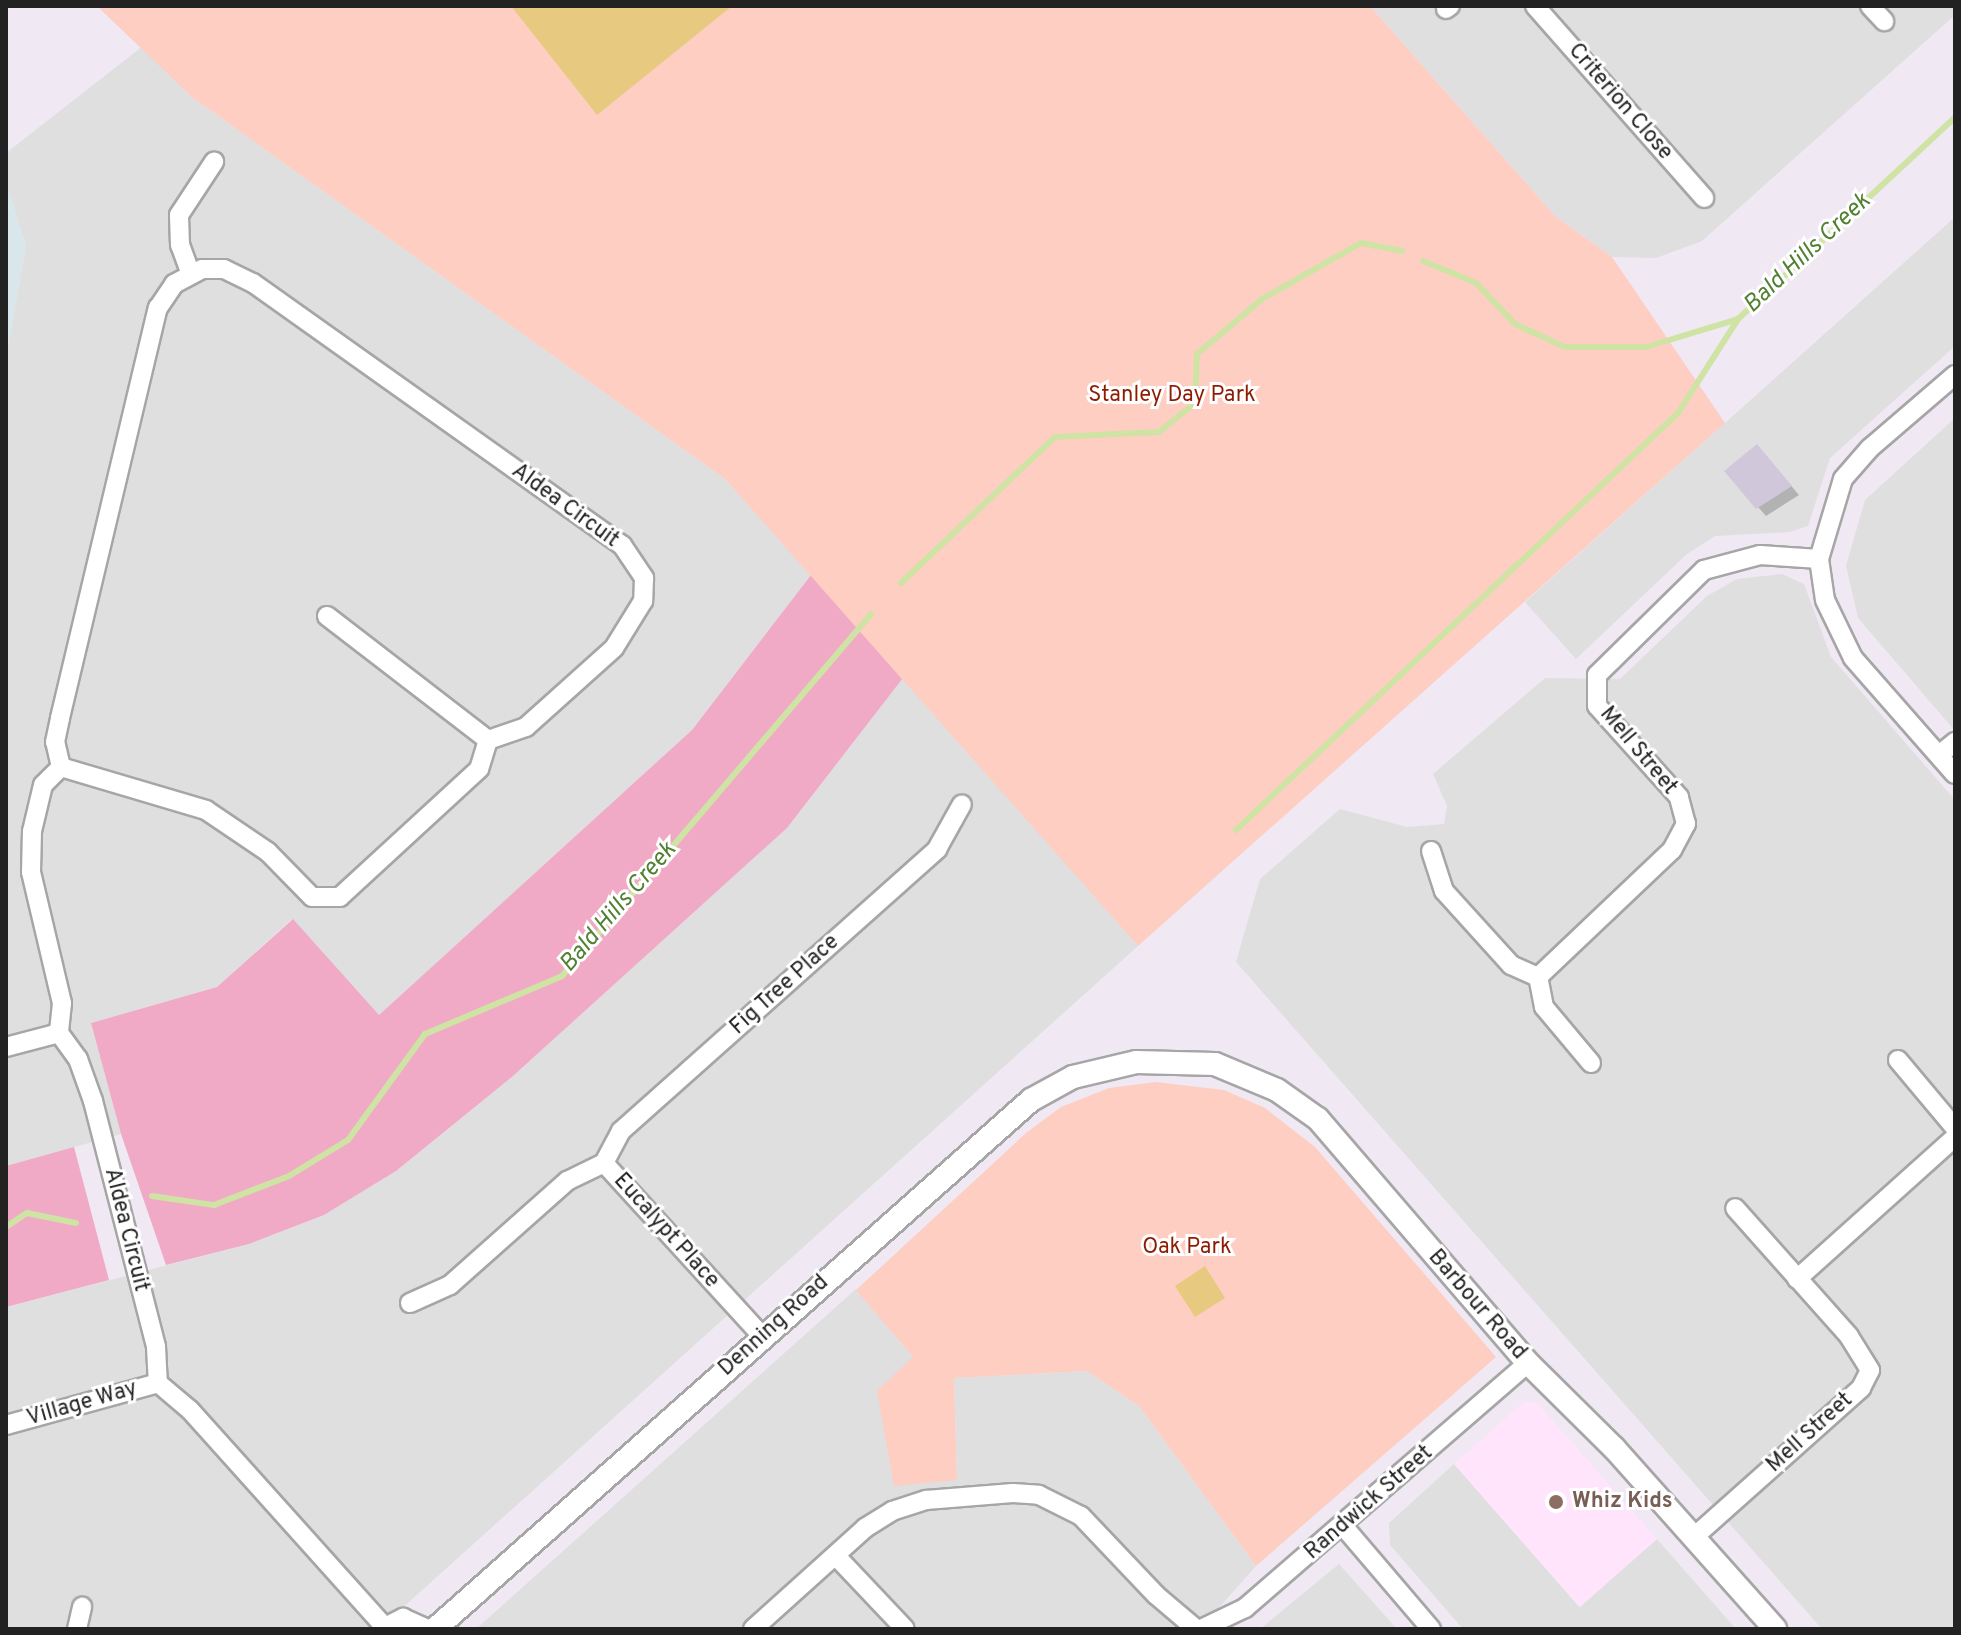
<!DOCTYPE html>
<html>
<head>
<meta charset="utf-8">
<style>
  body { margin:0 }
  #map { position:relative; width:1961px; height:1635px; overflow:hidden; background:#f0e8f3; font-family:Overpass,sans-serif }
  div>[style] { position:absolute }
  .residential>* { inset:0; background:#dfdfe0 }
  .industrial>* { inset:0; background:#d9e7ec }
  .education>* { inset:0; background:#ffe4fc }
  .grass>* { inset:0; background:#f0aac6 }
  .park>* { inset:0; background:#fecec3 }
  .pitch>* { inset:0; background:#e7ca80 }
  .shadow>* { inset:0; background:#0003 }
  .stream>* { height:6px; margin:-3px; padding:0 3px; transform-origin:3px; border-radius:3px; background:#cfe3a5 }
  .building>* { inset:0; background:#d1c7da }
  .roads { filter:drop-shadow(2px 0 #a6a6a6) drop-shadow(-2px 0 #a6a6a6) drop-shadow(0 2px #a6a6a6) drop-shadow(0 -2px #a6a6a6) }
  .minor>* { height:18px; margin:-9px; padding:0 9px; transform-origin:9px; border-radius:9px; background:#fff }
  .tertiary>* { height:22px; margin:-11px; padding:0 11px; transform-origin:11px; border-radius:11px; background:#fff }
  .dots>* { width:22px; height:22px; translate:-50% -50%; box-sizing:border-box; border:4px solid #fff; border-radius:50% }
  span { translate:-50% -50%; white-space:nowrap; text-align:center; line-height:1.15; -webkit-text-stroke:6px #fff; paint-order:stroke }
  .street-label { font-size:22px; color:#222 }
  .park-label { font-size:22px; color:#8d1c02 }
  .education-label { font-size:22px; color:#785e54; font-weight:700 }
  .left { translate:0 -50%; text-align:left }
  .water-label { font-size:24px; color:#518032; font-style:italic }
  .frame { position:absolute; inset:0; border:8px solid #222; pointer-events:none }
</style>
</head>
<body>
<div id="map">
  <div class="residential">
    <div style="clip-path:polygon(1370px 6px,1955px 6px,1955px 15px,1702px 241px,1656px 258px,1612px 257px,1556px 217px)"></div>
    <div style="clip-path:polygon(143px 46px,193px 98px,725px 479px,811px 575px,692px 730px,379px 1015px,292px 919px,217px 987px,91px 1023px,121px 1134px,6px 1166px,6px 357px,26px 246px,6px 183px,6px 153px)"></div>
    <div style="clip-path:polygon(1955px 217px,1955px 346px,1830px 458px,1808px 526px,1790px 532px,1715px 536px,1687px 554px,1576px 659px,1525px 602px)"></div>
    <div style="clip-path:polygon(1955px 418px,1955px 731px,1858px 618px,1846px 566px,1865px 500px)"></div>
    <div style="clip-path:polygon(1782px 574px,1804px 584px,1831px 657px,1955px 800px,1955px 1629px,1822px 1629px,1236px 962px,1260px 879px,1340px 809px,1407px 827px,1444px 824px,1447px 806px,1433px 774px,1545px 678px,1620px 679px,1707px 596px,1737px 579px)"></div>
    <div style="clip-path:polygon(903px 678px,1138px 946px,379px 1629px,6px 1629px,6px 1307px,249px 1244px,324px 1215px,396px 1171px,513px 1076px,787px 828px)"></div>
    <div style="clip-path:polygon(856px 1289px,913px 1357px,957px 1480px,954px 1378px,1087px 1371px,1139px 1406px,1256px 1566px,1200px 1629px,476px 1629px)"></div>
    <div style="clip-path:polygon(1454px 1464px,1579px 1607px,1657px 1539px,1736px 1629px,1463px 1629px,1390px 1545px,1389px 1523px)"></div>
    <div style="clip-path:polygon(1339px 1564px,1397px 1629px,1260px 1629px)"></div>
  </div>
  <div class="industrial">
    <div style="clip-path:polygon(6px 183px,26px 246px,6px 357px)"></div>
  </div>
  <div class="education">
    <div style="clip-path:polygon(1525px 1401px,1538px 1404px,1657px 1539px,1580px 1607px,1454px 1464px)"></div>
  </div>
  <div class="grass">
    <div style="clip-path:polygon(811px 575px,903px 678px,787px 828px,513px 1076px,396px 1171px,324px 1215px,249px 1244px,166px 1265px,121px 1134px,91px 1023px,217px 987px,293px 919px,379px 1015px,692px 730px)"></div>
    <div style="clip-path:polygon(74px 1147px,109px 1280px,6px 1307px,6px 1166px)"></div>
  </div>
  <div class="park">
    <div style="clip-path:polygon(1370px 6px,1556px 217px,1612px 257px,1725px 423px,1138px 946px,725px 479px,193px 98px,99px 8px)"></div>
    <div style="clip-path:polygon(1156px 1082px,1224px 1090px,1265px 1108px,1315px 1147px,1496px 1357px,1256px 1566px,1139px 1406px,1087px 1371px,954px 1378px,957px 1480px,894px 1486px,877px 1391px,913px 1357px,856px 1290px,1026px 1133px,1061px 1107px,1109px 1088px)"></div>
  </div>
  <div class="pitch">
    <div style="clip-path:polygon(511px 6px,732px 6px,597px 115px)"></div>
    <div style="clip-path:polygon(1205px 1266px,1225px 1298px,1195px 1317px,1175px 1286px)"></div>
  </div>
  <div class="shadow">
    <div style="clip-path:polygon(1765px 455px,1799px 495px,1766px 516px,1758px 507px)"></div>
  </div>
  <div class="stream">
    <div style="left:1423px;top:261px;width:57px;rotate:22.5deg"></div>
    <div style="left:1476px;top:283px;width:57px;rotate:46.4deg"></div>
    <div style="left:1515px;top:324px;width:55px;rotate:24.7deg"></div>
    <div style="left:1565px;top:347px;width:81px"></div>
    <div style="left:1646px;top:347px;width:96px;rotate:-16.9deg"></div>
    <div style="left:1738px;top:319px;width:296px;rotate:-42.9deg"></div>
    <div style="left:901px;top:583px;width:212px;rotate:-43.5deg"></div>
    <div style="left:1055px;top:437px;width:104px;rotate:-2.8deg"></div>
    <div style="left:1159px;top:432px;width:46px;rotate:-38.9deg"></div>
    <div style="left:1195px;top:403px;width:49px;rotate:-87.7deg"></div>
    <div style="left:1197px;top:354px;width:85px;rotate:-40.2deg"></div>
    <div style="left:1262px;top:299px;width:114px;rotate:-29.5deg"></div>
    <div style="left:1361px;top:243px;width:42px;rotate:11deg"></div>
    <div style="left:1236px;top:830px;width:608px;rotate:-43.33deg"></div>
    <div style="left:1678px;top:413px;width:112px;rotate:-57.4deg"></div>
    <div style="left:152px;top:1196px;width:63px;rotate:8.3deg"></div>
    <div style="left:214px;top:1205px;width:80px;rotate:-21.1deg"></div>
    <div style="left:289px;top:1176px;width:69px;rotate:-31.4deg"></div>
    <div style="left:348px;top:1140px;width:131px;rotate:-54deg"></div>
    <div style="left:425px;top:1034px;width:149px;rotate:-22.9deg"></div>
    <div style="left:562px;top:976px;width:476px;rotate:-49.5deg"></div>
    <div style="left:6px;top:1227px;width:25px;rotate:-34deg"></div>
    <div style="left:27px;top:1213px;width:50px;rotate:11.5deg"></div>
  </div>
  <div class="building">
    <div style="clip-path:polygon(1757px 444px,1792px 486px,1756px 509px,1724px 471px)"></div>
  </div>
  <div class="roads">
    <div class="minor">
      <div style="left:1535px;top:6px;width:256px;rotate:48.6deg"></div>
      <div style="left:1870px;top:6px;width:21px;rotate:47deg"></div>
      <div style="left:1446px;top:9px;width:5px;rotate:-37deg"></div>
      <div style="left:202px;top:269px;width:22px"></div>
      <div style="left:224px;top:269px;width:32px;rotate:26deg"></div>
      <div style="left:253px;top:283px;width:453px;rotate:35.4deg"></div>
      <div style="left:622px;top:545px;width:40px;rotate:56deg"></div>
      <div style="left:644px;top:578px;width:23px;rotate:92deg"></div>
      <div style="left:643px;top:601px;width:55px;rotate:121.7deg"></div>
      <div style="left:614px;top:648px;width:118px;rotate:138.1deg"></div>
      <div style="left:526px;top:727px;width:40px;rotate:161.1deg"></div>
      <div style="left:488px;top:740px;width:30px;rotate:107deg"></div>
      <div style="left:479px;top:769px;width:189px;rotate:137.4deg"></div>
      <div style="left:340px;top:897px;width:28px;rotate:180deg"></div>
      <div style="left:312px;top:897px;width:63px;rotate:-134.4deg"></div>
      <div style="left:268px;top:852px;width:75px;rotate:-145.9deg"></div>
      <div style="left:206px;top:810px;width:151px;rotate:-163.5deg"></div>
      <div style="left:61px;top:767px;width:26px;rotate:-103deg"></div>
      <div style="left:55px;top:742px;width:25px;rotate:-78deg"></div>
      <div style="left:60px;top:718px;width:422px;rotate:-76.6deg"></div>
      <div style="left:158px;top:308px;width:29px;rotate:-56deg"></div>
      <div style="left:174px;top:284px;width:32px;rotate:-28deg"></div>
      <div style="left:190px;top:272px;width:29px;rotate:-110deg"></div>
      <div style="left:180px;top:245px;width:30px;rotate:-92deg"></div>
      <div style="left:179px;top:215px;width:64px;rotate:-56.6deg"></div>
      <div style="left:1955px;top:375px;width:112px;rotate:139.3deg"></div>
      <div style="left:1870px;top:448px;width:41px;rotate:131.1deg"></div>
      <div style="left:1843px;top:479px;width:84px;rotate:106.7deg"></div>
      <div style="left:1819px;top:559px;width:41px;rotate:81.7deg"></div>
      <div style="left:1825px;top:600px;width:64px;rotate:64.2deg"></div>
      <div style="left:1853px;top:658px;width:154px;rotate:48.7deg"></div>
      <div style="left:327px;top:616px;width:203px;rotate:37.6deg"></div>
      <div style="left:1939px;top:755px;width:21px;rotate:-39deg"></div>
      <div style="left:61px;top:767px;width:25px;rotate:135deg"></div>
      <div style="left:43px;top:785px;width:47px;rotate:103.4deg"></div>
      <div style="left:32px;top:831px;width:41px;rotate:91.4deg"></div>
      <div style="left:31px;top:872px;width:135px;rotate:76.7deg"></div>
      <div style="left:62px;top:1003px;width:30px;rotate:96deg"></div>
      <div style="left:59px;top:1033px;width:32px;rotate:54deg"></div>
      <div style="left:78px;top:1059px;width:45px;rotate:70.3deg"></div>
      <div style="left:93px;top:1101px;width:254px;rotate:75.6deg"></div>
      <div style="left:156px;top:1347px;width:36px;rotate:87deg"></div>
      <div style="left:158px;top:1383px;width:42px;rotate:40.2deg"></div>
      <div style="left:190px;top:1410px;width:290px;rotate:48.1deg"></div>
      <div style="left:1431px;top:851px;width:42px;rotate:72deg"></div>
      <div style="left:1444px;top:891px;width:100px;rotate:47.8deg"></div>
      <div style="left:1511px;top:965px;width:30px;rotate:24deg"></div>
      <div style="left:6px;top:1047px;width:55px;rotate:-14.8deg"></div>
      <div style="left:1898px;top:1060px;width:89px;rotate:50deg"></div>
      <div style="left:1591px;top:1063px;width:73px;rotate:-130deg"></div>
      <div style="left:1544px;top:1007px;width:31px;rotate:-101deg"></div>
      <div style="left:1538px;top:977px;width:185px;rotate:-43.5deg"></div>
      <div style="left:1672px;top:850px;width:30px;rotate:-62deg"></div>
      <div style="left:1686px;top:824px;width:28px;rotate:-105deg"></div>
      <div style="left:1679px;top:797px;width:122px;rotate:-132deg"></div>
      <div style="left:1597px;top:706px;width:31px;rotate:-90deg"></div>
      <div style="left:1597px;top:675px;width:150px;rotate:-44.5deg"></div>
      <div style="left:1704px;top:570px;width:58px;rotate:-15deg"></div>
      <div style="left:1760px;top:555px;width:59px;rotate:3.9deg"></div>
      <div style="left:604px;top:1163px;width:36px;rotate:-62deg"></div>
      <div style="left:621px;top:1131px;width:424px;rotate:-41.7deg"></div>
      <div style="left:937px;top:849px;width:51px;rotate:-60.9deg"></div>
      <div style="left:1797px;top:1279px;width:212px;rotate:-41.9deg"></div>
      <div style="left:410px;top:1303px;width:44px;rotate:-24.2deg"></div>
      <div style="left:450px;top:1285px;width:157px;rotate:-41.6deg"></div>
      <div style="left:567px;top:1181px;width:41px;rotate:-25.9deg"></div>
      <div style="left:604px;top:1163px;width:234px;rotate:47.6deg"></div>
      <div style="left:6px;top:1425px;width:158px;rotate:-15.4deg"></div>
      <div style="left:1344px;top:1527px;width:134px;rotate:49.5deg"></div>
      <div style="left:1694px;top:1537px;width:224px;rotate:-41.7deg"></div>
      <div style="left:1861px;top:1388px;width:20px;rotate:-63deg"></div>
      <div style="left:1870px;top:1370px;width:40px;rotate:-122deg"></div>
      <div style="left:1849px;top:1336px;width:171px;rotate:-131.7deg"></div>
      <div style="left:836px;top:1556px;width:100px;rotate:46.6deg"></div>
      <div style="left:77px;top:1629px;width:23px;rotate:-77deg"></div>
      <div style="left:381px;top:1629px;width:25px;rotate:-27deg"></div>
      <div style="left:403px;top:1618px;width:27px;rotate:24deg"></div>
      <div style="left:753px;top:1629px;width:151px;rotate:-42deg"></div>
      <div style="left:865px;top:1528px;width:32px;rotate:-32deg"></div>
      <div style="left:892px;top:1511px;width:36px;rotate:-18deg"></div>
      <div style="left:926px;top:1500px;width:87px;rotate:-4.6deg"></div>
      <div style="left:1013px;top:1493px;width:26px;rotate:4deg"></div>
      <div style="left:1039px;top:1495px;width:47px;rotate:26.6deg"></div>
      <div style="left:1081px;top:1516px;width:109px;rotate:46.5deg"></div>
      <div style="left:1156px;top:1595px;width:52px;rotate:40.4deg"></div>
      <div style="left:1201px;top:1629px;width:49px;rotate:-25.5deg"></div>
      <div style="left:1245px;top:1608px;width:374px;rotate:-40.9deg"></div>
    </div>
    <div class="tertiary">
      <div style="left:435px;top:1629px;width:797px;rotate:-41.59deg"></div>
      <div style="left:1031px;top:1100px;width:48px;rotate:-28.7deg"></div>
      <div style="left:1073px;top:1077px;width:65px;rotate:-13.4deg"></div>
      <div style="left:1136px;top:1062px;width:79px;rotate:1.5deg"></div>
      <div style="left:1215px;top:1064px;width:67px;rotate:22.8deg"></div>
      <div style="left:1277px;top:1090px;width:50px;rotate:35.3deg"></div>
      <div style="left:1318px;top:1119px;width:322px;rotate:49.3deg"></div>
      <div style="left:1528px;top:1363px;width:121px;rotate:44.7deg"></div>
      <div style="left:1614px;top:1448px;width:242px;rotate:48.3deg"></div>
    </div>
  </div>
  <div class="dots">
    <div style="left:1556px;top:1502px;background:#8d6e63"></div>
  </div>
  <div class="street-label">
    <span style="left:1620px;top:102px;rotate:49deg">Criterion Close</span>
    <span style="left:565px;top:506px;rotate:36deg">Aldea Circuit</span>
    <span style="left:1638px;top:751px;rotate:50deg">Mell Street</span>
    <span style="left:785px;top:985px;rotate:-42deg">Fig Tree Place</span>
    <span style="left:126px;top:1230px;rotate:76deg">Aldea Circuit</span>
    <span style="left:666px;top:1231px;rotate:48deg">Eucalypt Place</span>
    <span style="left:1477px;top:1305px;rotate:49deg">Barbour Road</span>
    <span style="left:774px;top:1326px;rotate:-42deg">Denning Road</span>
    <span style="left:82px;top:1404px;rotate:-16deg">Village Way</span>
    <span style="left:1810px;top:1433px;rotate:-42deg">Mell Street</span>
    <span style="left:1369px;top:1503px;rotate:-41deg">Randwick Street</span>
  </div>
  <div class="park-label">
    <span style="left:1172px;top:396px">Stanley Day Park</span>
    <span style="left:1187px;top:1248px">Oak Park</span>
  </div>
  <div class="education-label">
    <span class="left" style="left:1572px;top:1502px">Whiz Kids</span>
  </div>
  <div class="water-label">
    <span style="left:1808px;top:254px;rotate:-43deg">Bald Hills Creek</span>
    <span style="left:619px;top:908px;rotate:-49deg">Bald Hills Creek</span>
  </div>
  <div class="frame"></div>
</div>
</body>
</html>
